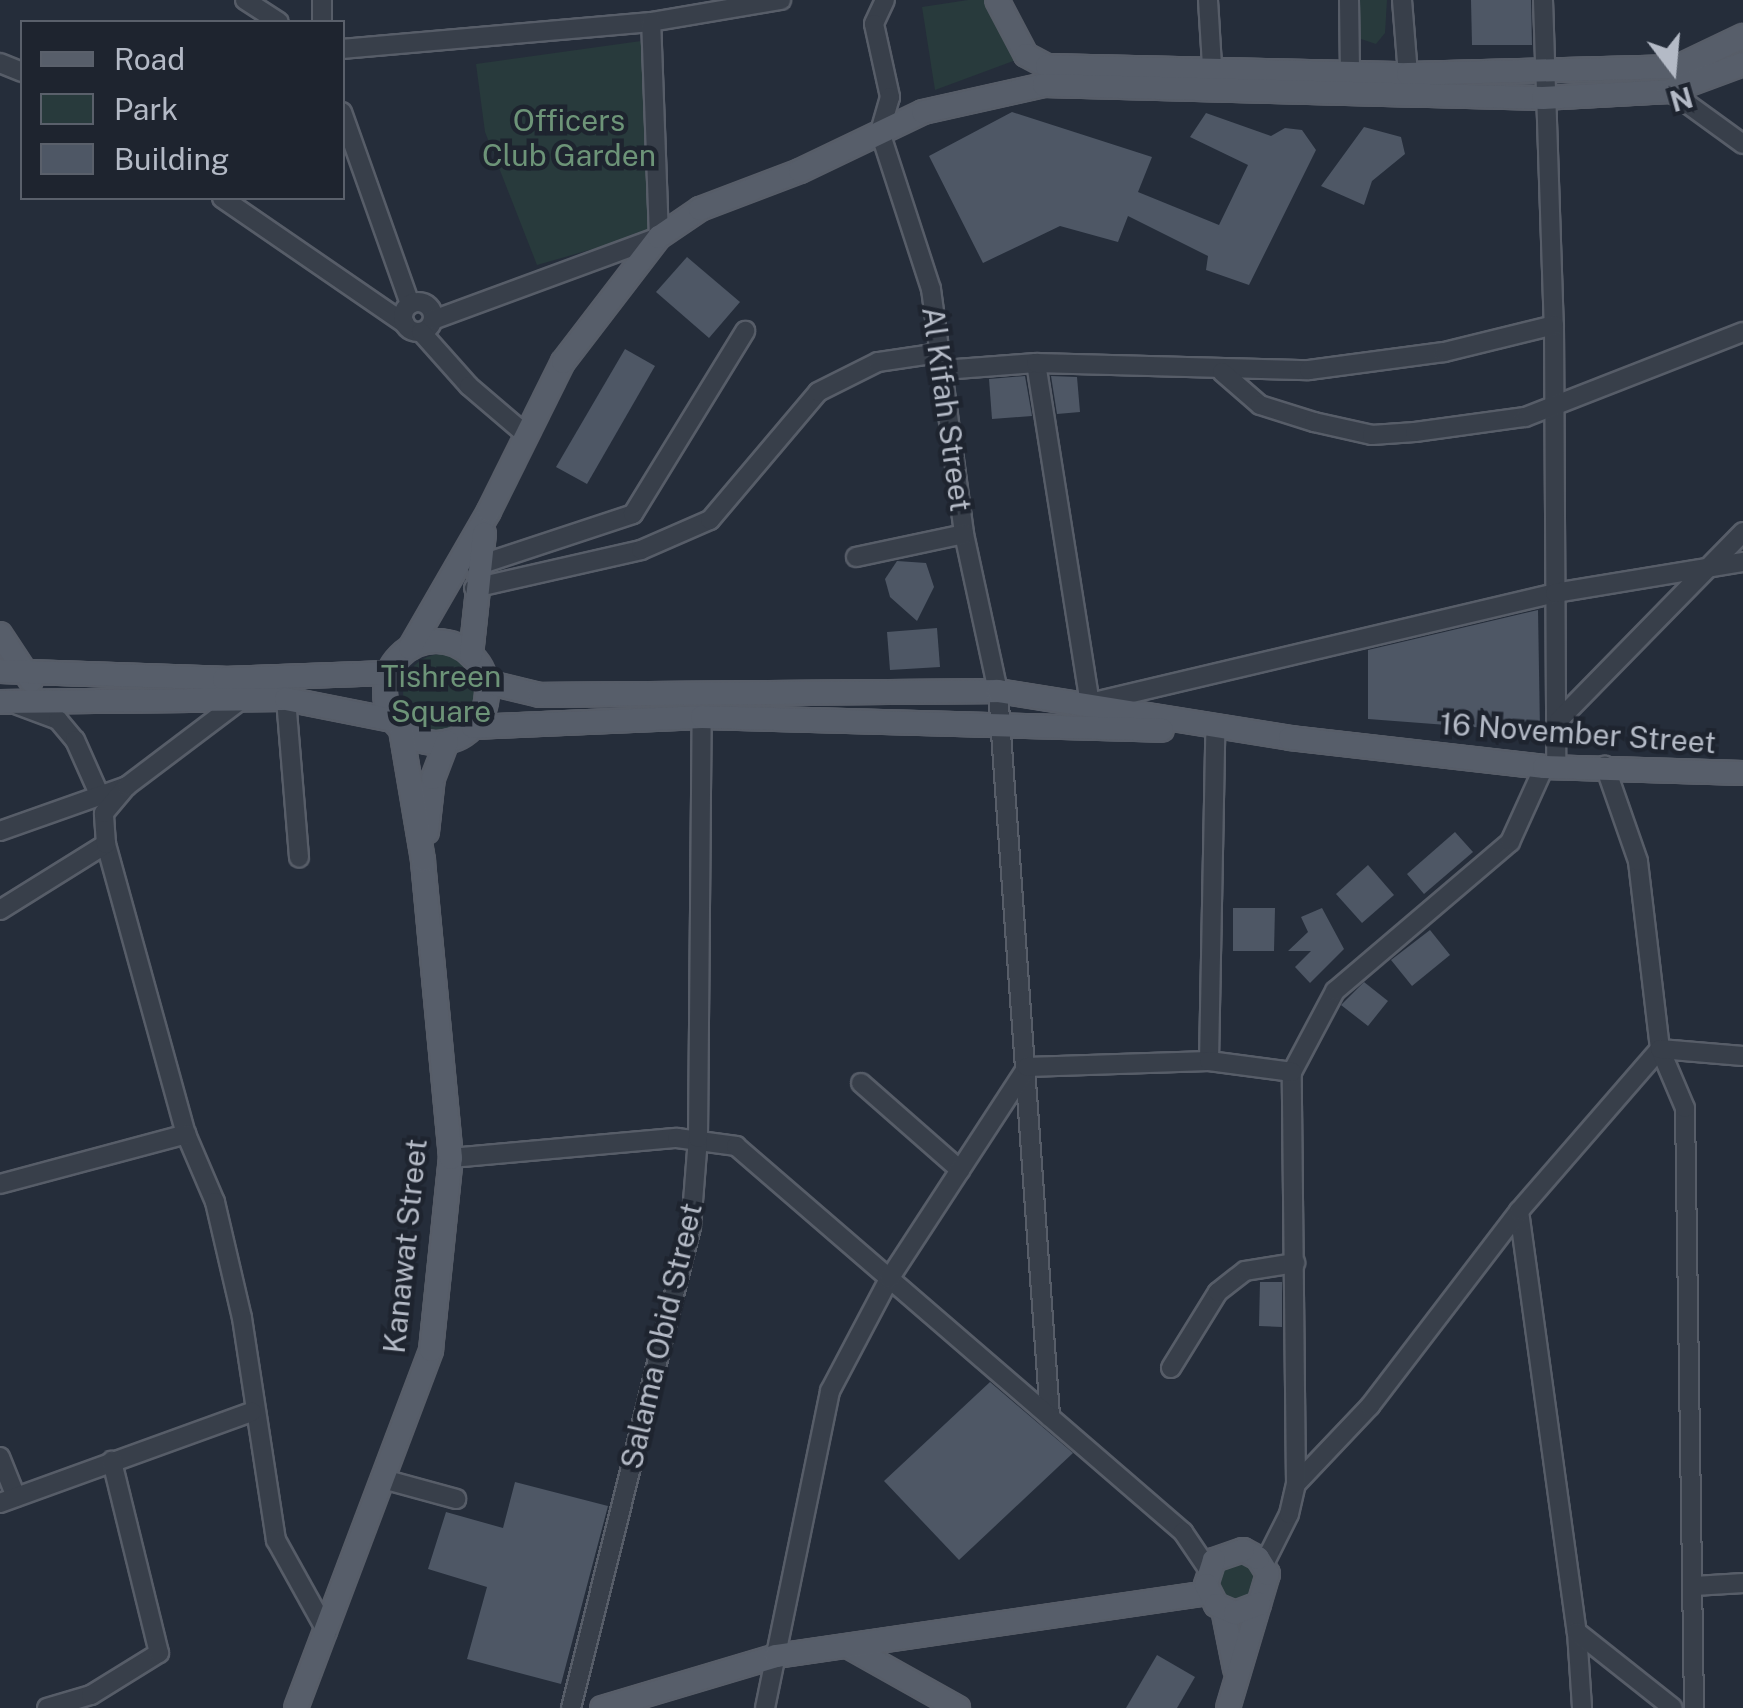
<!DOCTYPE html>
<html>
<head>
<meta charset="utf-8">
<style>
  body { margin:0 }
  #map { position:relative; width:1743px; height:1708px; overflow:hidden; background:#252d3a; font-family:"Public Sans",sans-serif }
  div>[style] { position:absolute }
  .green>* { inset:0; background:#283a3c }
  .round { border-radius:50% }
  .building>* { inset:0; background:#4e5765 }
  .roads { filter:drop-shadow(2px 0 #575d68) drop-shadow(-2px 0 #575d68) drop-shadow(0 2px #575d68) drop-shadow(0 -2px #575d68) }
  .minor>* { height:18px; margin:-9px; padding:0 9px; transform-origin:9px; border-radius:9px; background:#383f4a }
  .minor>.ring { margin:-9px; padding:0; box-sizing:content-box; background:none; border:18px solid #383f4a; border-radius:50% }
  .major>* { height:22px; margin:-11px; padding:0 11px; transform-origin:11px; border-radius:11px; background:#575e6a }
  .major>.ring { margin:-11px; padding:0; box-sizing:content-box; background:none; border:22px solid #575e6a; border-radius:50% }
  span { translate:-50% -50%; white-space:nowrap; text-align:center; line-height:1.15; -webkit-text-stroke:9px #1e242f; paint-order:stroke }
  .park-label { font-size:30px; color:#6d9478 }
  .street-label { font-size:30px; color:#b4bac6 }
  .legend { position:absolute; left:20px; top:20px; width:325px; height:180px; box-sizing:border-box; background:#1e242f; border:2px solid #5a606b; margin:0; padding:12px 18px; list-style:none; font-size:30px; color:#b4bac6 }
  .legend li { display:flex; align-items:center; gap:20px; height:50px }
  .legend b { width:50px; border:2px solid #5a606b }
  .north { position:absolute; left:1623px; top:20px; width:100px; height:100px; -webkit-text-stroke:8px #1e242f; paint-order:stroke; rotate:164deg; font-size:28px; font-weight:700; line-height:40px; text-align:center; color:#b4bac6 }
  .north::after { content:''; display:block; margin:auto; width:35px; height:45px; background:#b4bac6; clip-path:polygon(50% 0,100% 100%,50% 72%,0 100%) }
</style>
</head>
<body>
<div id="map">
  <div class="green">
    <div style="clip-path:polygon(968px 0,1010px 0,1024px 57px,935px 90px,922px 7px)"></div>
    <div style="clip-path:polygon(1357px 0,1387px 0,1385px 33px,1376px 44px,1358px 38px)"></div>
    <div style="clip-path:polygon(641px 41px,652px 232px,537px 265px,485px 132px,476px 64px)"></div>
    <div class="round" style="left:403px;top:654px;width:78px;height:78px"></div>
    <div class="round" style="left:1216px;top:1562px;width:40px;height:40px"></div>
  </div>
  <div class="building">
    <div style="clip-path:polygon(1471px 0,1531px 0,1532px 45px,1472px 45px)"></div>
    <div style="clip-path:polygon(1012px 112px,1152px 157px,1138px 192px,1219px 225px,1248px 165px,1190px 137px,1206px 113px,1271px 136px,1285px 128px,1302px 130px,1316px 150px,1249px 285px,1206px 270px,1208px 256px,1128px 216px,1118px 242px,1060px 226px,983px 263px,929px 156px)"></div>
    <div style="clip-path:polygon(1364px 127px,1401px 137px,1405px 154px,1372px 181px,1364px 205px,1321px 186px)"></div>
    <div style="clip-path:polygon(687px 257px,740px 302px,709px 338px,656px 292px)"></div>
    <div style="clip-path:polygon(625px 349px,655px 366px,587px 484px,556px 467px)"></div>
    <div style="clip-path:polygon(1025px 376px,1032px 416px,992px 419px,989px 379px)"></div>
    <div style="clip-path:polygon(1051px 376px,1077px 377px,1080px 412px,1057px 414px)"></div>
    <div style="clip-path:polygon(897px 561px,926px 563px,934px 587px,917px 621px,890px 597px,885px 579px)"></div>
    <div style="clip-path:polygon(1538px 610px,1540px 732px,1368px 719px,1368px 650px)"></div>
    <div style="clip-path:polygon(937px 628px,940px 667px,890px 670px,887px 632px)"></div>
    <div style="clip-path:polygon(1455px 832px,1473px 852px,1424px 894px,1407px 874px)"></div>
    <div style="clip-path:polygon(1368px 865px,1394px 895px,1362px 923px,1336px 894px)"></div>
    <div style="clip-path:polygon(1233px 908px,1275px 908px,1274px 951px,1233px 951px)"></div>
    <div style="clip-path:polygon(1322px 908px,1344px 949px,1310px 983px,1295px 967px,1311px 951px,1288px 951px,1308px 932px,1301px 917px)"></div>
    <div style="clip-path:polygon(1430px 930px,1450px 955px,1412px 986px,1391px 960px)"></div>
    <div style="clip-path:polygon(1364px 982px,1388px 1001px,1368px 1026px,1341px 1005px)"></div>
    <div style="clip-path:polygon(1260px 1282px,1282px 1282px,1282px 1327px,1259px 1326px)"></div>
    <div style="clip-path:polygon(990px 1382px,1073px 1453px,959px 1560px,884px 1481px)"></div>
    <div style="clip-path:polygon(515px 1482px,608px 1506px,561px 1684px,467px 1659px,487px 1587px,428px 1569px,446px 1512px,503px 1528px)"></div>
    <div style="clip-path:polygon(1157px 1655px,1195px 1677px,1177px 1708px,1126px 1708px)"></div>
  </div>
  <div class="roads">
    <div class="minor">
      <div style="left:245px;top:0;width:40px;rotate:32.9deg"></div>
      <div style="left:885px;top:0;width:26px;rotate:115deg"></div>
      <div style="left:874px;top:24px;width:75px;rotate:77.6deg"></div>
      <div style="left:890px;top:97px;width:36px;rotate:106deg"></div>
      <div style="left:880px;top:132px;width:165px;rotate:72deg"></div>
      <div style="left:931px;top:289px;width:247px;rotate:82.3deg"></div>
      <div style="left:964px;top:534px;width:161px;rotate:77.8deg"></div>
      <div style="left:998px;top:691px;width:728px;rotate:85.9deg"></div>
      <div style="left:1208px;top:0;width:66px;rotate:86.5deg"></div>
      <div style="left:1349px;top:0;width:73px;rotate:89.2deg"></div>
      <div style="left:1402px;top:0;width:74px;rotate:85.4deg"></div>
      <div style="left:1543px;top:0;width:325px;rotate:88.1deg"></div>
      <div style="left:1554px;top:325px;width:440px;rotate:89.7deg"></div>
      <div style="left:322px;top:22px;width:22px;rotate:-90deg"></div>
      <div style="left:342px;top:49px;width:310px;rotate:-5deg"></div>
      <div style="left:651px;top:22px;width:132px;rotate:-9.6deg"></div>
      <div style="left:0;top:63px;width:24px;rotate:22deg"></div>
      <div style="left:1670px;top:91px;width:90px;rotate:36deg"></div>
      <div style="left:342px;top:112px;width:204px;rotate:70.5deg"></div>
      <div style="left:222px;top:198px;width:222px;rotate:34.5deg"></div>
      <div class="ring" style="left:403px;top:302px;width:12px;height:12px"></div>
      <div style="left:433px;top:320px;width:241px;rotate:-20.2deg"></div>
      <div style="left:659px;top:237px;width:215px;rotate:-92.1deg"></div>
      <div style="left:421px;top:332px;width:72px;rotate:48.4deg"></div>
      <div style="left:469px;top:386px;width:72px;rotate:40.5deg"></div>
      <div style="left:1036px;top:363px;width:344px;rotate:81deg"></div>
      <div style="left:1090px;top:703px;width:478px;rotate:-13.3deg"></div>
      <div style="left:1555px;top:593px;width:191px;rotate:-9.4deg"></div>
      <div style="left:943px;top:370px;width:93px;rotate:-4.3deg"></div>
      <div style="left:1036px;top:363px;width:273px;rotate:1.5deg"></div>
      <div style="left:1309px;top:370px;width:136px;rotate:-7.6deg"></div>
      <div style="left:1444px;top:352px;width:113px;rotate:-13.8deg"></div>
      <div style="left:1222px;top:372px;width:50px;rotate:41deg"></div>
      <div style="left:1260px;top:405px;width:57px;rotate:17.5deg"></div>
      <div style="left:1314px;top:422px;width:59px;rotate:12.6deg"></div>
      <div style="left:1372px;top:435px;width:43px;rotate:-4deg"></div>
      <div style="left:1415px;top:432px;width:111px;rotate:-7.8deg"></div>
      <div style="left:1525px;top:417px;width:234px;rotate:-21.3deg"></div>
      <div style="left:856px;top:557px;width:110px;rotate:-12deg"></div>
      <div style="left:476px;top:566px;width:165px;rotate:-18.3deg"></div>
      <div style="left:633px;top:514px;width:215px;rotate:-58.5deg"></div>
      <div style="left:474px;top:588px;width:171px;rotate:-12.8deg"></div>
      <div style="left:641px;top:550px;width:75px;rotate:-23.5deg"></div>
      <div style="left:710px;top:520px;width:167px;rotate:-49.8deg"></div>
      <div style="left:818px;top:392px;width:67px;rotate:-26.6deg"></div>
      <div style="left:878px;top:362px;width:62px;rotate:-8.4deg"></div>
      <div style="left:286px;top:699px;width:159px;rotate:85.3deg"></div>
      <div style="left:18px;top:705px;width:43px;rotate:20.6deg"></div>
      <div style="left:58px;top:720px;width:26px;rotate:50deg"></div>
      <div style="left:75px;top:740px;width:59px;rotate:66deg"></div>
      <div style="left:1559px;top:720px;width:263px;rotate:-45.6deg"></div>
      <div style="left:0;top:831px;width:135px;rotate:-19.5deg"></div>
      <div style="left:106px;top:844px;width:301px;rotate:74.6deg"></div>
      <div style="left:186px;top:1134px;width:74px;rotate:66.9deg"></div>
      <div style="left:215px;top:1202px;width:119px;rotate:76.9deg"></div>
      <div style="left:242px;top:1318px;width:225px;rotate:81.3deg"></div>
      <div style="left:276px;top:1540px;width:105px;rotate:61deg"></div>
      <div style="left:0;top:910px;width:125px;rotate:-31.9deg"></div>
      <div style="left:106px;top:844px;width:31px;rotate:-94deg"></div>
      <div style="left:104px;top:813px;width:35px;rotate:-50deg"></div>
      <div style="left:127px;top:786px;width:139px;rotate:-37.1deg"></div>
      <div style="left:1209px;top:1061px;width:324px;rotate:-88.9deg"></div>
      <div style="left:861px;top:1083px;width:132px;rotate:41.3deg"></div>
      <div style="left:451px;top:1158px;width:227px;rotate:-5.1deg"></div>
      <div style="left:677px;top:1138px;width:60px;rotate:7.7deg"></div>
      <div style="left:736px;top:1146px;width:591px;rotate:40.81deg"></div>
      <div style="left:1183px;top:1532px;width:45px;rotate:56deg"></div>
      <div style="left:0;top:1184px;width:193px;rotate:-15deg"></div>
      <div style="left:1519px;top:1211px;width:425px;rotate:82.2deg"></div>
      <div style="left:1577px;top:1632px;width:76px;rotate:86.2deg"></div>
      <div style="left:1171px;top:1368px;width:89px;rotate:-58.3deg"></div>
      <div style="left:1218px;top:1292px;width:34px;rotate:-38deg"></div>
      <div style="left:1245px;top:1271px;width:51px;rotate:-9.1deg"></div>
      <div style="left:0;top:1457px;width:43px;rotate:68.2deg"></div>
      <div style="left:383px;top:1479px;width:76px;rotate:15.3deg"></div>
      <div style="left:1296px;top:1484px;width:108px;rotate:-46.5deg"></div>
      <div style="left:1370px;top:1406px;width:245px;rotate:-52.6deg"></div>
      <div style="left:1519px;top:1211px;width:215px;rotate:-49deg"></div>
      <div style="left:1660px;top:1049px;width:189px;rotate:-96.7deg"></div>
      <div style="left:1638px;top:861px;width:101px;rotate:-109.2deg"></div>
      <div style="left:0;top:1503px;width:268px;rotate:-19.9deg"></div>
      <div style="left:1264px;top:1564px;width:56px;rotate:-63.4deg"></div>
      <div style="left:1289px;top:1514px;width:31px;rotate:-77deg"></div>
      <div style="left:1296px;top:1484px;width:412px;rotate:-90.6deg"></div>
      <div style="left:1292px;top:1072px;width:92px;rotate:-62deg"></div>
      <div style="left:1335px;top:991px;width:230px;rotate:-40.4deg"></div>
      <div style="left:1510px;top:842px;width:82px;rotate:-65.6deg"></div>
      <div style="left:1695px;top:1586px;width:48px;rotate:-3.6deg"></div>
      <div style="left:1577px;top:1632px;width:122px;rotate:38.4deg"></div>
      <div style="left:47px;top:1708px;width:46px;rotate:-16.5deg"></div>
      <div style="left:91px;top:1695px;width:80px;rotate:-31.7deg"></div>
      <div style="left:159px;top:1653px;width:198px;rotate:-103.8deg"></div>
      <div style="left:571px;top:1708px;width:496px;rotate:-76deg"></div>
      <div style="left:691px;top:1227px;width:89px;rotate:-85.5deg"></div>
      <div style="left:698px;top:1138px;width:421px;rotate:-89.5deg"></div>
      <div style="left:765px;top:1708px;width:324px;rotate:-78.4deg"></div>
      <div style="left:830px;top:1391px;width:127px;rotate:-62.2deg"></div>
      <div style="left:889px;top:1279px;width:253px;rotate:-56.9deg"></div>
      <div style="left:1027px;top:1067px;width:182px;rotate:-1.9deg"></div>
      <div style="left:1209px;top:1061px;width:84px;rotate:7.5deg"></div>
      <div style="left:1694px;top:1708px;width:600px;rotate:-90.86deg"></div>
      <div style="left:1685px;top:1108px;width:64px;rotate:-113deg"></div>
      <div style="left:1660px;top:1049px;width:83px;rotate:4.8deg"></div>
    </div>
    <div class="major">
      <div style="left:997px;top:0;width:62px;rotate:62.2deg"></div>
      <div style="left:1026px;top:55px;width:24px;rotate:28deg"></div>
      <div style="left:1047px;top:66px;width:361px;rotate:1.3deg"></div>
      <div style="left:1408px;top:74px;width:270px;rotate:-1.5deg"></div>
      <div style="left:1678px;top:67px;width:72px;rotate:-25.5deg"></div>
      <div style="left:0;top:634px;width:56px;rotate:56.6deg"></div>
      <div class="ring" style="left:385px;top:641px;width:80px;height:80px"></div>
      <div style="left:410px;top:648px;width:158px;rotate:-60deg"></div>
      <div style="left:489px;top:511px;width:166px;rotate:-63.6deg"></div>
      <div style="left:563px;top:362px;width:158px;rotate:-52.5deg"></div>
      <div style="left:659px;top:237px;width:50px;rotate:-34.3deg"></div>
      <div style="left:700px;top:209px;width:107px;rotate:-20.8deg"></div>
      <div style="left:800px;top:171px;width:136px;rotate:-25.6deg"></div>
      <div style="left:923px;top:112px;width:124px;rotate:-12.6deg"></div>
      <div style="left:1044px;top:85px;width:499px;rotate:1.5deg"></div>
      <div style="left:1543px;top:98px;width:127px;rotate:-3.2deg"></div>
      <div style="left:1670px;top:91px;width:78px;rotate:-20.3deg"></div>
      <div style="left:471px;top:655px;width:122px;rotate:-83.9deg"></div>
      <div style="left:0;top:671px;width:224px;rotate:2deg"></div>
      <div style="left:224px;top:679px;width:164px;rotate:-2.1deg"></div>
      <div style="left:486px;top:682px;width:56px;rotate:13.5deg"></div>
      <div style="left:540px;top:695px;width:458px;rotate:-0.5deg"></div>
      <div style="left:998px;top:691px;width:296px;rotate:9.1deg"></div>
      <div style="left:1290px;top:738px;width:256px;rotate:6.5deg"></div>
      <div style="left:1544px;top:767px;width:199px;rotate:1.7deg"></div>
      <div style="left:0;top:702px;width:286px;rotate:-0.6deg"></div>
      <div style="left:286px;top:699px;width:108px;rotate:11.2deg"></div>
      <div style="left:473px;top:727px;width:229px;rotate:-2.5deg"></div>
      <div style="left:702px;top:717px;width:460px;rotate:1.6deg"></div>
      <div style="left:427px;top:832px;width:54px;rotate:-83.7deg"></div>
      <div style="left:433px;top:778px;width:39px;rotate:-69deg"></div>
      <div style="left:1223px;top:1609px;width:61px;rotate:78.7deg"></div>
      <div style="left:851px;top:1648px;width:123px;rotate:29.3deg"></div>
      <div style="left:296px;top:1708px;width:383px;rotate:-69.3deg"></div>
      <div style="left:431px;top:1350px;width:193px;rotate:-84.1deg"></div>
      <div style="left:451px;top:1158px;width:299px;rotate:-95.4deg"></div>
      <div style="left:423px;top:860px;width:132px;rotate:-99.6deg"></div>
      <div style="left:602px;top:1708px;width:182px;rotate:-16.6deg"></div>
      <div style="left:776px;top:1656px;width:437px;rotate:-8.3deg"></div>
      <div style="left:1228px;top:1708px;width:140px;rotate:-73.4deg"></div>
      <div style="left:1268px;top:1574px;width:19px;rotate:-122deg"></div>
      <div style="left:1258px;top:1558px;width:17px;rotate:-152deg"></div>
      <div style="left:1243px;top:1550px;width:31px;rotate:161deg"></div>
      <div style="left:1214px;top:1560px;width:26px;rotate:108deg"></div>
      <div style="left:1206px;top:1585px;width:22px;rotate:63deg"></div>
      <div style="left:1216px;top:1605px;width:21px;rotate:23deg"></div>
      <div style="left:1235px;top:1613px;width:26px;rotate:-21deg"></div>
    </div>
  </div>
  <div class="park-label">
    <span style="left:569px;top:137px">Officers<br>Club Garden</span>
    <span style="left:441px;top:693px">Tishreen<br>Square</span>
  </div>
  <div class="street-label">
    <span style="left:947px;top:409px;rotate:82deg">Al Kifah Street</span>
    <span style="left:1578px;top:733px;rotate:4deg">16 November Street</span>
    <span style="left:405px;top:1246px;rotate:-84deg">Kanawat Street</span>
    <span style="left:661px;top:1336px;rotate:-77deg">Salama Obid Street</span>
  </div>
  <ul class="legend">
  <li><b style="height:12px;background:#575e6a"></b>Road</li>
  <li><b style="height:28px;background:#283a3c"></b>Park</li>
  <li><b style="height:28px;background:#4e5765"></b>Building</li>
  </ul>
  <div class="north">N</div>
</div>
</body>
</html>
